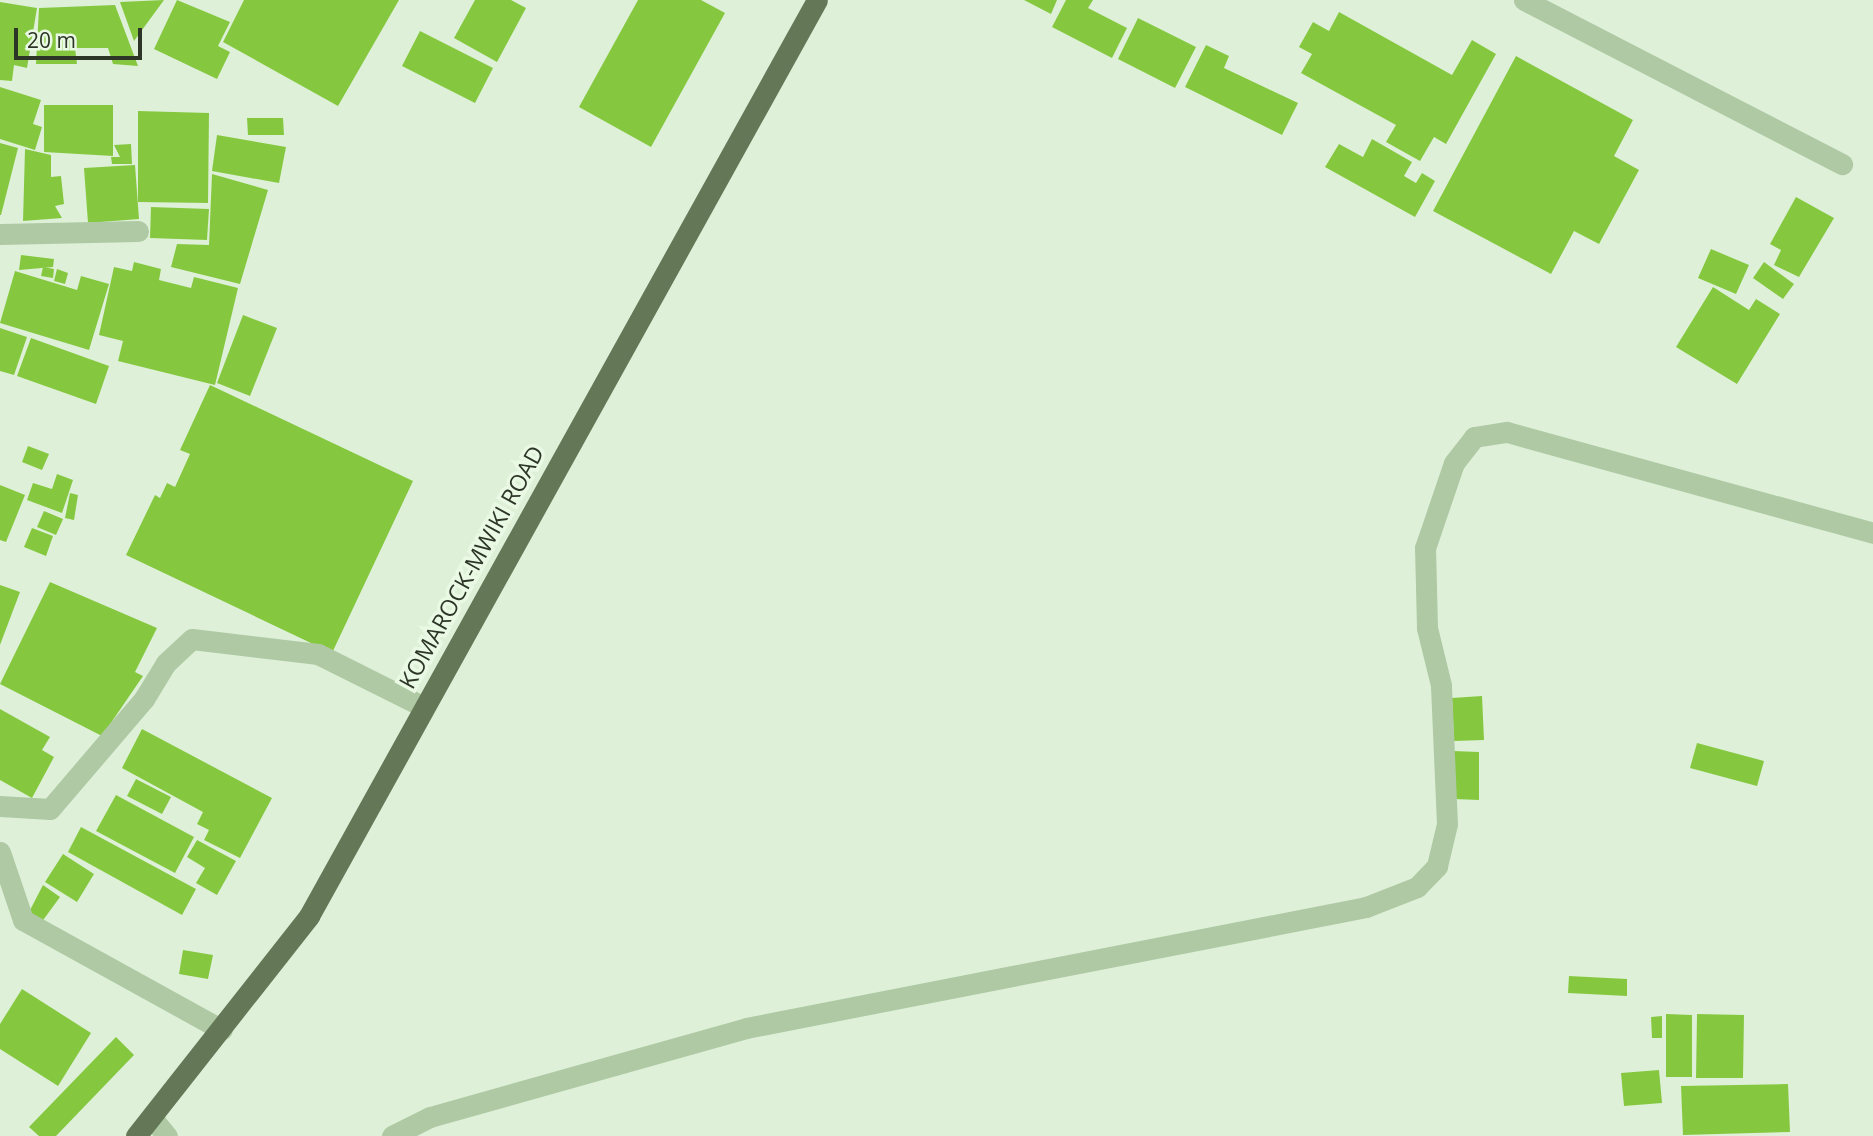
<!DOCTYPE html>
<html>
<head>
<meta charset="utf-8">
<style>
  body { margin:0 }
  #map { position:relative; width:1873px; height:1136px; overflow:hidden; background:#def1d8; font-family:"Open Sans",sans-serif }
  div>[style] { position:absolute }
  .building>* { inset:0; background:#85c840 }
  .minor>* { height:21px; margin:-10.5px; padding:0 10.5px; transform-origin:10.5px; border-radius:10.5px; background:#afc9a4 }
  .major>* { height:21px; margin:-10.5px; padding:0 10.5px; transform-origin:10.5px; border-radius:10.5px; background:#647757 }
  span { translate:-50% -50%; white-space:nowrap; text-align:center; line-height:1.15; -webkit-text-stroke:7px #e9f9e4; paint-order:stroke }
  .street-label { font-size:23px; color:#2c3526 }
  .scale { position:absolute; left:14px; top:28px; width:128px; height:32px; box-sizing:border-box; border:4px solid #2c3526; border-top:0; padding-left:9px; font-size:21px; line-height:24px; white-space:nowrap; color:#2c3526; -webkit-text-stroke:5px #e9f9e4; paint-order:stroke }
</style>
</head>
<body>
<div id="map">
  <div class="building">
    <div style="clip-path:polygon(164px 0,134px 41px,120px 2px)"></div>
    <div style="clip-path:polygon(177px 0,230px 22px,218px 46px,230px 52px,217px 79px,154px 49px)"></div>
    <div style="clip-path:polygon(244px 0,399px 0,338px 106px,223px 42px)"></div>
    <div style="clip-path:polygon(475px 0,511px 0,526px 8px,497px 62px,454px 38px)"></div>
    <div style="clip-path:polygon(638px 0,701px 0,725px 13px,651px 147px,579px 107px)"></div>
    <div style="clip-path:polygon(1024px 0,1057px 0,1051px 14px)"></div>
    <div style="clip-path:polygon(1066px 0,1093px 0,1088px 8px,1127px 28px,1112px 58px,1052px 27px)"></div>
    <div style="clip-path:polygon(0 2px,37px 8px,27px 68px,14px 65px,12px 81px,0 80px)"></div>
    <div style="clip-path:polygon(115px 5px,138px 66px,113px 64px,108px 48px,75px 48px,77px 64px,36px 64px,39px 8px)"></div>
    <div style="clip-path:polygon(1339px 12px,1452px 75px,1472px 40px,1496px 54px,1446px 144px,1434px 137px,1420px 161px,1386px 142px,1396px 125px,1301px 73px,1312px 54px,1299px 47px,1313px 22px,1329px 31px)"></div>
    <div style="clip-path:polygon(1138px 18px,1196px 47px,1175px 88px,1118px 59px)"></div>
    <div style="clip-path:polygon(420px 31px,493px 68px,475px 103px,402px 66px)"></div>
    <div style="clip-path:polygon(1206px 45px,1229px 56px,1224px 68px,1298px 103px,1282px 135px,1185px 87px)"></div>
    <div style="clip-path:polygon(1516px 56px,1633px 120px,1614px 156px,1639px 170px,1599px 244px,1574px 231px,1551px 274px,1433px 211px)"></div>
    <div style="clip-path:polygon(0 87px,41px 100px,33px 124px,42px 127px,35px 150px,0 139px)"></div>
    <div style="clip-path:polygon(44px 105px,113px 105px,113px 156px,44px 152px)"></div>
    <div style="clip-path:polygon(138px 111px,209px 113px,208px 203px,138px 202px)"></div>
    <div style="clip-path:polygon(247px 118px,283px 118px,284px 135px,248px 135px)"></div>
    <div style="clip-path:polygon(217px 135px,286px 147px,279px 183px,212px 171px)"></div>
    <div style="clip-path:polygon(1372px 139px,1412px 162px,1404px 176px,1416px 183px,1422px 173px,1435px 181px,1415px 217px,1325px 167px,1339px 144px,1363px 157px)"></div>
    <div style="clip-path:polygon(0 143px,18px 148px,1px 215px,0 215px)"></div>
    <div style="clip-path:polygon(131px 144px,132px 164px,112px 164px,111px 157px,120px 157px,114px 145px)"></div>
    <div style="clip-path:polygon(25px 149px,51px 155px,51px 177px,61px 176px,64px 204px,55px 206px,62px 218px,23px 221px)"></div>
    <div style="clip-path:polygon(135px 165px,139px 219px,88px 223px,84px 168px)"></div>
    <div style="clip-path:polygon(212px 174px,268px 190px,240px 284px,171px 267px,177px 244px,209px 245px)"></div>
    <div style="clip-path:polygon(1796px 197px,1834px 218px,1799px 277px,1774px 265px,1781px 250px,1770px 244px)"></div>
    <div style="clip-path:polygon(151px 207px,209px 209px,207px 240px,150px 238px)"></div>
    <div style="clip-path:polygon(1711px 249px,1749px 265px,1736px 294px,1698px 278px)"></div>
    <div style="clip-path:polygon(21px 255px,54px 259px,53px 267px,19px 270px)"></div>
    <div style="clip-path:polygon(134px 262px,161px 269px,159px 280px,191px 288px,194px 277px,238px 288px,215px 385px,118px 361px,123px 341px,99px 335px,114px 267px,132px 271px)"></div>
    <div style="clip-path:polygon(1764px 262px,1794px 284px,1783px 299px,1753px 278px)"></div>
    <div style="clip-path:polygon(43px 267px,54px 269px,53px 278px,41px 276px)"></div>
    <div style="clip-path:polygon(57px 269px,68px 273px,65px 284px,54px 281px)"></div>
    <div style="clip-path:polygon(15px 271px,77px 290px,81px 276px,109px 284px,89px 350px,0 323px)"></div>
    <div style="clip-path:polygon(1713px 287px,1749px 310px,1756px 299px,1780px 314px,1737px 384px,1676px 347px)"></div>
    <div style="clip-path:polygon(243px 315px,277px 328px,250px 396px,217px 383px)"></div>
    <div style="clip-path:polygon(0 328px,27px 337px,14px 375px,0 371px)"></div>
    <div style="clip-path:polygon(31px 338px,109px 366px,96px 404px,17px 376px)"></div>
    <div style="clip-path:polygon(210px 385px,413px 481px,332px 653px,126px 555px,155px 495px,160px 498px,167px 483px,175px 487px,190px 454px,180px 450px)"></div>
    <div style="clip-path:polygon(28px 446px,49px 454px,42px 470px,22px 462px)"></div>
    <div style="clip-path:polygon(57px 474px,73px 480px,62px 513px,27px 500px,33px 483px,52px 489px)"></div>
    <div style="clip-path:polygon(0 485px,25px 495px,6px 542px,0 540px)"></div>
    <div style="clip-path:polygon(70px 493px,78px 495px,74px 520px,65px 518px)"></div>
    <div style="clip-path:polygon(44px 511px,63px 519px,56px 535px,37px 527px)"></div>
    <div style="clip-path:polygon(32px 528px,53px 536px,46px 556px,24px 547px)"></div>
    <div style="clip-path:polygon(50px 582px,157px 628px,135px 672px,143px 676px,102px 736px,0 684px)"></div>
    <div style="clip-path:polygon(0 585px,20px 592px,0 645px)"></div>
    <div style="clip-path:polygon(1482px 696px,1484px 740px,1454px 741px,1452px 698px)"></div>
    <div style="clip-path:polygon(0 709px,50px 737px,42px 750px,54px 757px,32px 798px,0 780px)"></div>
    <div style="clip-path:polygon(142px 729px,272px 798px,240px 858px,204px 840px,209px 830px,197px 824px,203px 812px,122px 768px)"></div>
    <div style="clip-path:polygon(1697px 743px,1764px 761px,1757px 786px,1690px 768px)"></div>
    <div style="clip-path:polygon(1453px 751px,1479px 752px,1479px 800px,1454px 799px)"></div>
    <div style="clip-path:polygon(136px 779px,171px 797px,162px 814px,127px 796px)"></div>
    <div style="clip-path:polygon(116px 795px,194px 837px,175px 873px,96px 831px)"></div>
    <div style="clip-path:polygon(81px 827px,196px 889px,182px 915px,68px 852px)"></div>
    <div style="clip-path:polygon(197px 840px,236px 861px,217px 895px,196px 883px,205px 868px,187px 857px)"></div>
    <div style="clip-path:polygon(63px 854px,94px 874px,77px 902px,45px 882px)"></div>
    <div style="clip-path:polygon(43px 885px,60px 897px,41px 923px,28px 914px)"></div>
    <div style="clip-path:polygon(183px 950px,213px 955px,208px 979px,179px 974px)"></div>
    <div style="clip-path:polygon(1569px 976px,1627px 979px,1627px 996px,1568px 993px)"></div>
    <div style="clip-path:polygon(22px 989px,91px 1033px,58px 1086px,0 1049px,0 1024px)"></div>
    <div style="clip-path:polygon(1666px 1014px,1692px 1015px,1692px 1077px,1666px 1077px)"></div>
    <div style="clip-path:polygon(1697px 1014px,1744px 1015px,1743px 1078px,1696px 1078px)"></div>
    <div style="clip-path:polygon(1662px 1016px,1662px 1038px,1652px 1038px,1651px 1017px)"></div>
    <div style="clip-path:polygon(116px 1037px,134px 1055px,56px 1136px,39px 1136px,29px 1127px)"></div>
    <div style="clip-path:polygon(1659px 1070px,1662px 1103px,1624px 1106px,1621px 1073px)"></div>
    <div style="clip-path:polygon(1788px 1084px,1790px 1132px,1683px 1135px,1681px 1086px)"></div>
  </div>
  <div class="minor">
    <div style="left:1524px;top:0;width:358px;rotate:27.3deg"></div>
    <div style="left:0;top:234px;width:138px;rotate:-1.2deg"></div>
    <div style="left:0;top:806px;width:50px;rotate:3.4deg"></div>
    <div style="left:50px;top:809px;width:145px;rotate:-49.5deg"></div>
    <div style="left:144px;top:699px;width:42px;rotate:-58.6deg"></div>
    <div style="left:166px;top:663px;width:35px;rotate:-43deg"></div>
    <div style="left:192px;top:639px;width:127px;rotate:6.8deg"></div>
    <div style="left:318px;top:654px;width:116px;rotate:26.6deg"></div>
    <div style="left:0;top:852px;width:72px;rotate:71.3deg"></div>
    <div style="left:23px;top:920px;width:227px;rotate:28.9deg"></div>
    <div style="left:153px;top:1119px;width:22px;rotate:51deg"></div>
    <div style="left:392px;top:1136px;width:42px;rotate:-26.6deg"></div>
    <div style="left:430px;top:1117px;width:328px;rotate:-15.7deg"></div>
    <div style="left:746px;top:1028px;width:632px;rotate:-11.04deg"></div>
    <div style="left:1366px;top:907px;width:55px;rotate:-21.4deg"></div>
    <div style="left:1417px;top:887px;width:29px;rotate:-46deg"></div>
    <div style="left:1437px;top:866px;width:43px;rotate:-76.6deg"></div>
    <div style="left:1447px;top:824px;width:139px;rotate:-92.5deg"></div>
    <div style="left:1441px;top:685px;width:59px;rotate:-103.8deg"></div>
    <div style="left:1427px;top:628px;width:80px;rotate:-91.4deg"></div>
    <div style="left:1425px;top:548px;width:90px;rotate:-71.2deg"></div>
    <div style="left:1454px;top:463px;width:33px;rotate:-52deg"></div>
    <div style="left:1474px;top:437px;width:33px;rotate:-9deg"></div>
    <div style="left:1507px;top:432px;width:380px;rotate:15.4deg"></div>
  </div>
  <div class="major">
    <div style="left:136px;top:1136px;width:280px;rotate:-51.8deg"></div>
    <div style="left:309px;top:916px;width:1047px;rotate:-60.99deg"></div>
  </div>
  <div class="street-label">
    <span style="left:471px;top:567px;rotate:-61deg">KOMAROCK-MWIKI ROAD</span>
  </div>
  <div class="scale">20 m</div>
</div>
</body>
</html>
